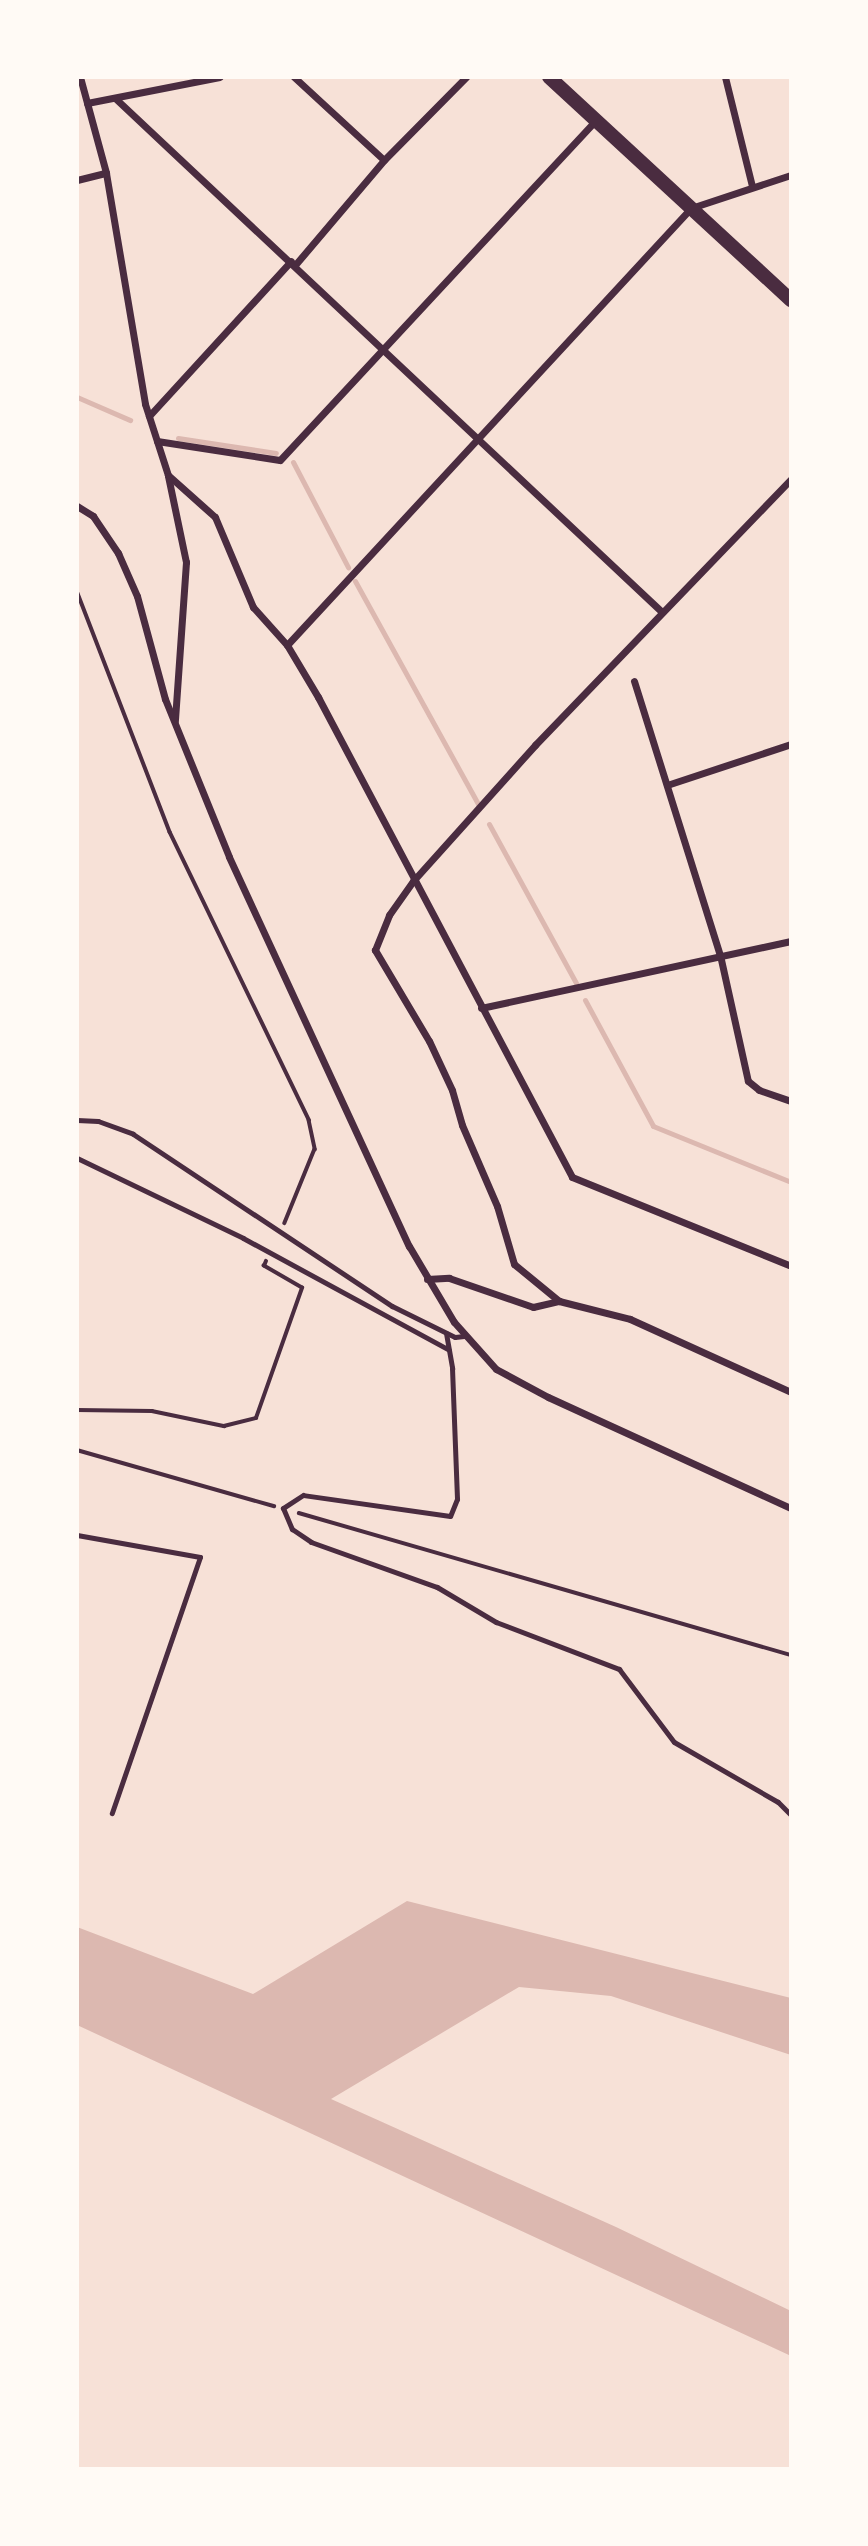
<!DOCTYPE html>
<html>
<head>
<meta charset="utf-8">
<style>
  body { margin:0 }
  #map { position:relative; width:868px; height:2546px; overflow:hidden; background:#f7e1d7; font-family:"Golos Text",sans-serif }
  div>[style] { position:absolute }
  .water>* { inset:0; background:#dcb8b0 }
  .stream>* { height:5px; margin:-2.5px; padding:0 2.5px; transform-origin:2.5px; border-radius:2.5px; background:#dcb8b0 }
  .path>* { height:3.5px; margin:-1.75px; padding:0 1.75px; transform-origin:1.75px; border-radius:1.75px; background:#4a2c40 }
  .service>* { height:5px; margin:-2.5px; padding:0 2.5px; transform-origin:2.5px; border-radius:2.5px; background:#4a2c40 }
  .minor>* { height:7px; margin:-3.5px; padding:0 3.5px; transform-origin:3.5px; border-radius:3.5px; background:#4a2c40 }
  .secondary>* { height:14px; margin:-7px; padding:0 7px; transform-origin:7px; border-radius:7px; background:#4a2c40 }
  span { translate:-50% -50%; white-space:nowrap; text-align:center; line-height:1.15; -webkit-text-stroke:5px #fffaf5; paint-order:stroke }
  .frame { position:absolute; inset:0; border:79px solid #fffaf5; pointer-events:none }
</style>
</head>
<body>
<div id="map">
  <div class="water">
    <div style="clip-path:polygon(407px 1901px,791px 1998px,791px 2055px,611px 1996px,519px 1987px,331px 2099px,616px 2227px,791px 2311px,791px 2356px,77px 2025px,77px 1927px,253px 1994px)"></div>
  </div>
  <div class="stream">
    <div style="left:77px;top:397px;width:58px;rotate:23.5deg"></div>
    <div style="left:178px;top:438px;width:99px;rotate:8.7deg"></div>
    <div style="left:293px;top:462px;width:119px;rotate:62.4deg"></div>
    <div style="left:355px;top:581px;width:257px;rotate:61.1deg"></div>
    <div style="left:489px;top:824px;width:181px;rotate:61.3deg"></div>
    <div style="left:585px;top:1000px;width:143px;rotate:61.6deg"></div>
    <div style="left:653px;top:1126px;width:149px;rotate:22.1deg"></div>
  </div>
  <div class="path">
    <div style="left:77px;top:591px;width:258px;rotate:68.9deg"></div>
    <div style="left:170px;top:832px;width:320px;rotate:64.2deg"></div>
    <div style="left:309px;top:1120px;width:30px;rotate:78deg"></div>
    <div style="left:315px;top:1149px;width:80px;rotate:112.1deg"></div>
    <div style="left:77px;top:1410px;width:75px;rotate:0.8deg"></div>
    <div style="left:152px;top:1411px;width:74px;rotate:11.8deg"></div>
    <div style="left:224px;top:1426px;width:33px;rotate:-14deg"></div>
    <div style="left:256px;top:1418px;width:138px;rotate:-70.5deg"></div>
    <div style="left:302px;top:1288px;width:44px;rotate:-149.9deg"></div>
    <div style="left:264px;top:1266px;width:5px;rotate:-68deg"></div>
    <div style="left:77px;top:1450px;width:205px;rotate:15.9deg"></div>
    <div style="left:299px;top:1513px;width:512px;rotate:16.1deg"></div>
  </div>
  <div class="service">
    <div style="left:77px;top:1120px;width:21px;rotate:3deg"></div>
    <div style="left:98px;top:1121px;width:37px;rotate:20deg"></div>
    <div style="left:133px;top:1134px;width:311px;rotate:33.6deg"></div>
    <div style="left:392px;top:1306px;width:70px;rotate:26.2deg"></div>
    <div style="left:455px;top:1337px;width:9px;rotate:-6deg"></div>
    <div style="left:77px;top:1158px;width:184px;rotate:25.7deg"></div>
    <div style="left:243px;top:1238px;width:234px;rotate:28.5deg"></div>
    <div style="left:446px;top:1333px;width:36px;rotate:80deg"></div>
    <div style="left:452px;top:1368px;width:131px;rotate:87.8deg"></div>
    <div style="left:457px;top:1499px;width:18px;rotate:112deg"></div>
    <div style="left:450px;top:1516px;width:148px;rotate:-171.9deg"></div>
    <div style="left:303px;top:1495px;width:24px;rotate:147deg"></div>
    <div style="left:283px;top:1508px;width:23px;rotate:67deg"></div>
    <div style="left:292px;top:1529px;width:23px;rotate:34deg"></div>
    <div style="left:311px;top:1542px;width:134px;rotate:19.7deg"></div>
    <div style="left:437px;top:1587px;width:69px;rotate:30.7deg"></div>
    <div style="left:496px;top:1622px;width:132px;rotate:20.9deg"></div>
    <div style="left:619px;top:1669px;width:91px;rotate:53deg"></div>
    <div style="left:674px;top:1742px;width:120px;rotate:30deg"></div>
    <div style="left:778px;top:1802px;width:18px;rotate:45deg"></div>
    <div style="left:77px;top:1535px;width:125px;rotate:10.1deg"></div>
    <div style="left:200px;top:1557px;width:271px;rotate:109deg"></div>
  </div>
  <div class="minor">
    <div style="left:80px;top:77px;width:99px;rotate:74.8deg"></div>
    <div style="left:106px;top:173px;width:234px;rotate:80.4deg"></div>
    <div style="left:145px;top:404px;width:75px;rotate:72.1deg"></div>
    <div style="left:168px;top:475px;width:63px;rotate:41.8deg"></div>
    <div style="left:215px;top:517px;width:98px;rotate:67.1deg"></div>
    <div style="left:253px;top:607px;width:51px;rotate:48.2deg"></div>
    <div style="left:287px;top:645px;width:61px;rotate:59.2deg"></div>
    <div style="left:318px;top:697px;width:543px;rotate:62.11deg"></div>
    <div style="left:572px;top:1177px;width:236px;rotate:22.1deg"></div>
    <div style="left:294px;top:77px;width:122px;rotate:42.7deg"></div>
    <div style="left:725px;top:77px;width:112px;rotate:76.1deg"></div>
    <div style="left:116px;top:99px;width:749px;rotate:43.22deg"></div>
    <div style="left:87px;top:103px;width:135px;rotate:-11.1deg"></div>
    <div style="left:77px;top:180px;width:30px;rotate:-14deg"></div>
    <div style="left:295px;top:265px;width:138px;rotate:-49.7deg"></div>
    <div style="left:384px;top:160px;width:117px;rotate:-45.3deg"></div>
    <div style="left:149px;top:416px;width:210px;rotate:-47.5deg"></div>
    <div style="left:157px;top:441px;width:124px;rotate:8.8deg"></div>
    <div style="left:280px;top:460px;width:463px;rotate:-47.1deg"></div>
    <div style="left:168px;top:476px;width:88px;rotate:78.2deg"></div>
    <div style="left:186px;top:562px;width:159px;rotate:94deg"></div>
    <div style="left:77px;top:506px;width:19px;rotate:32deg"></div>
    <div style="left:93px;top:516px;width:45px;rotate:56deg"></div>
    <div style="left:118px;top:553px;width:47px;rotate:66.2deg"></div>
    <div style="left:137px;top:596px;width:107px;rotate:74.8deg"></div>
    <div style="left:165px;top:699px;width:170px;rotate:67.9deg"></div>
    <div style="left:229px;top:857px;width:429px;rotate:65.2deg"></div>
    <div style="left:409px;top:1246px;width:88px;rotate:59.4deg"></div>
    <div style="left:454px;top:1322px;width:63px;rotate:48.2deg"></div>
    <div style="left:496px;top:1369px;width:59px;rotate:28.3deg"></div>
    <div style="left:548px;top:1397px;width:267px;rotate:24.6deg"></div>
    <div style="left:287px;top:645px;width:595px;rotate:-47.25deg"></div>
    <div style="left:691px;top:208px;width:105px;rotate:-18.3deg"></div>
    <div style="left:634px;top:681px;width:287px;rotate:72.6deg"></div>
    <div style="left:720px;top:955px;width:129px;rotate:77.5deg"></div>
    <div style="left:748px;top:1081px;width:14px;rotate:39deg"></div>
    <div style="left:759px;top:1090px;width:34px;rotate:19deg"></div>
    <div style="left:667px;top:785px;width:131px;rotate:-18.3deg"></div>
    <div style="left:481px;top:1008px;width:317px;rotate:-12.2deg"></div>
    <div style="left:427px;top:1279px;width:22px;rotate:-3deg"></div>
    <div style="left:449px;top:1278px;width:89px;rotate:19deg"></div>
    <div style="left:533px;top:1307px;width:27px;rotate:-13deg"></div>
    <div style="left:559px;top:1301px;width:73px;rotate:14.2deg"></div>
    <div style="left:630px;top:1319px;width:177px;rotate:24.4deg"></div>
    <div style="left:559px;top:1301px;width:58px;rotate:-140.6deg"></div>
    <div style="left:514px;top:1264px;width:60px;rotate:-106.3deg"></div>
    <div style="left:497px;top:1206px;width:88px;rotate:-113.4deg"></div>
    <div style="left:462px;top:1125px;width:36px;rotate:-106deg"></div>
    <div style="left:452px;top:1090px;width:54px;rotate:-115.1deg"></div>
    <div style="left:429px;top:1041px;width:106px;rotate:-120.7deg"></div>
    <div style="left:375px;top:950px;width:38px;rotate:-68deg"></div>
    <div style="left:389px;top:915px;width:42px;rotate:-54.8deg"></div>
    <div style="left:413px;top:881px;width:183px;rotate:-48.1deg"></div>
    <div style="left:535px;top:745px;width:369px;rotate:-46.1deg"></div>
  </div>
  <div class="secondary">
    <div style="left:549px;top:77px;width:329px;rotate:42.7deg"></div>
  </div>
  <div class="frame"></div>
</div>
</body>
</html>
